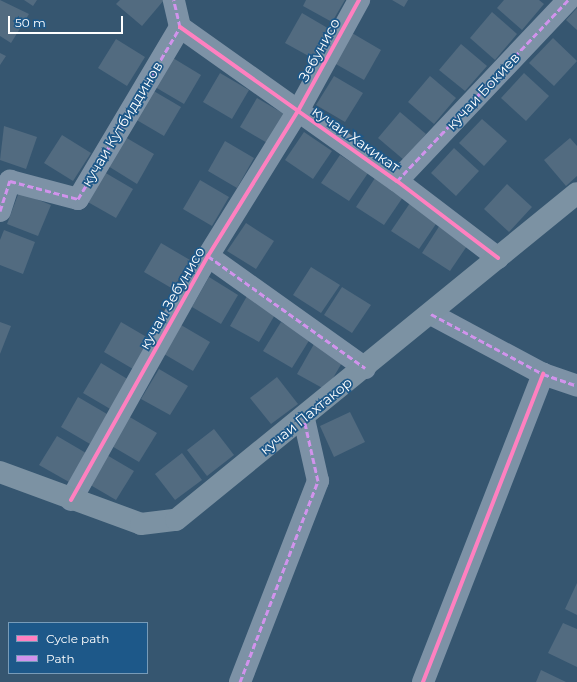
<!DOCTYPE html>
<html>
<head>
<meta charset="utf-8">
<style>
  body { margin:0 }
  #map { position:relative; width:577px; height:682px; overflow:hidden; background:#365670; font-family:Montserrat,sans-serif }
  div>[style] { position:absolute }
  .building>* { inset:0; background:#526b80 }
  .minor>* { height:22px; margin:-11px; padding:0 11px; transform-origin:11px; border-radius:11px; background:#7d92a6 }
  .major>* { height:22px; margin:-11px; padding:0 11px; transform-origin:11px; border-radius:11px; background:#7c92a3 }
  .quiet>* { height:3px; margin-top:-1.5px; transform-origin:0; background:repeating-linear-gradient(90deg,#d193ec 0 6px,transparent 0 9px) }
  .cycleway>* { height:4px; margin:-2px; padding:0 2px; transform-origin:2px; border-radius:2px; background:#ff80c0 }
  span { translate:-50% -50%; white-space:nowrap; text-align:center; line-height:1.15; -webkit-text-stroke:3.5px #1d5889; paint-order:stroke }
  .street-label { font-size:14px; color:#fff }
  .legend { position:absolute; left:8px; top:622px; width:140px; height:52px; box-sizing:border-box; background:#1d5889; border:1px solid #779bb8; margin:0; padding:5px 7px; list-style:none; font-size:12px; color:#fff }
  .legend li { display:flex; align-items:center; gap:8px; height:20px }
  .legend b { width:20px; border:1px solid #779bb8 }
  .scale { position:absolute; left:8px; top:16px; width:115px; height:18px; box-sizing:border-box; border:2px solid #fff; border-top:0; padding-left:5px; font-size:12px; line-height:14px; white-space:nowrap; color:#fff; -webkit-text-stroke:3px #1d5889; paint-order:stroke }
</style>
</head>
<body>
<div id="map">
  <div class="building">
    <div style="clip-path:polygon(0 0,29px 14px,11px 43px,0 36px)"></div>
    <div style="clip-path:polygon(24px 0,37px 0,33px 6px)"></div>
    <div style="clip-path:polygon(120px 0,164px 0,142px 26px,116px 4px)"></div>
    <div style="clip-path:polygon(306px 0,345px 0,332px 22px,303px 6px)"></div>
    <div style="clip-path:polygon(392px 0,408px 0,404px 7px)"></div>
    <div style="clip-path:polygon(504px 0,539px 0,544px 4px,522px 30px,497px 8px)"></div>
    <div style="clip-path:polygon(577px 8px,577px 30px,566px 20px)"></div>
    <div style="clip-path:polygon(492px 12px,517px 34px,495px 60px,470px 38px)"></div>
    <div style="clip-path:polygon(302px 13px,331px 30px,314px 59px,285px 43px)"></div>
    <div style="clip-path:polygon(352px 33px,381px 50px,364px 80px,334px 63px)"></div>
    <div style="clip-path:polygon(553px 38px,577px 61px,554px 86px,529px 63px)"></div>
    <div style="clip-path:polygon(116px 39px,145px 57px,127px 86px,98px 68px)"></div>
    <div style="clip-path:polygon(461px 44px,487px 66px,465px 91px,439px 70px)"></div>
    <div style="clip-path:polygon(0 53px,6px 56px,0 65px)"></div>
    <div style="clip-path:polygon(173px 58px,201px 75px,184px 104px,155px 87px)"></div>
    <div style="clip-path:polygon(220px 73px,249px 90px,232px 119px,203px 102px)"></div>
    <div style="clip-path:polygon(524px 73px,549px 96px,526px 121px,501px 98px)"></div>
    <div style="clip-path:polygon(334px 76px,363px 93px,345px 122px,316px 105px)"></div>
    <div style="clip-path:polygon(430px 76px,456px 98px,434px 124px,408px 102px)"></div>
    <div style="clip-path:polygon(152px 90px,181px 107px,164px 136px,135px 119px)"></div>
    <div style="clip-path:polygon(257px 98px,286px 115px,269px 144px,240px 127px)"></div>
    <div style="clip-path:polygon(400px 112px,426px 134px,404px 160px,378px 138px)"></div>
    <div style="clip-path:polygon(482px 119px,507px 141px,484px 166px,459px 143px)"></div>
    <div style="clip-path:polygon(4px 126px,37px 137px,26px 169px,0 160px)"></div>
    <div style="clip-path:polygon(304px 132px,332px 151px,313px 179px,285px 160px)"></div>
    <div style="clip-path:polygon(62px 135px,91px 153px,73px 181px,44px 163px)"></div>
    <div style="clip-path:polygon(125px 137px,154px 154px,137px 184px,108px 166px)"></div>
    <div style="clip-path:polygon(570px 138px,577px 146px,577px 176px,566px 186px,544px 160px)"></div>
    <div style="clip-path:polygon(225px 141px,254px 158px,237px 188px,208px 171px)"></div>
    <div style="clip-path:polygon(454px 148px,479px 171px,456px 196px,431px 173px)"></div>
    <div style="clip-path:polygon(340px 155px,368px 173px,349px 201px,321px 183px)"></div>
    <div style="clip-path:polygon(104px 172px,133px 189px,116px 218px,86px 201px)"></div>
    <div style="clip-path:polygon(375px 178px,403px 197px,384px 225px,356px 207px)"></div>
    <div style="clip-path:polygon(200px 180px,229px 197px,212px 226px,183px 209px)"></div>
    <div style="clip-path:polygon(507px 184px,532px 207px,509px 232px,484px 209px)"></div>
    <div style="clip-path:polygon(19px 192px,51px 205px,38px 236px,7px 224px)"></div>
    <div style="clip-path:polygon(410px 203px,438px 221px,419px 249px,391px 231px)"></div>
    <div style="clip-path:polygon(246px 223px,274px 241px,256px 269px,227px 251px)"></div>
    <div style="clip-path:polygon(440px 225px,469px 243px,450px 271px,422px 253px)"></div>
    <div style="clip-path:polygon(4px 230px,35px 242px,23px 274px,0 265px,0 240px)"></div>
    <div style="clip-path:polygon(161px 243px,190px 260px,173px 289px,144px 272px)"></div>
    <div style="clip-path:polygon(311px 267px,340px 285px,321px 313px,293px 295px)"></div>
    <div style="clip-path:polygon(209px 277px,238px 295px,221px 324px,192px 307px)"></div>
    <div style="clip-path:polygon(342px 287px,371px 305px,352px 333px,324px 315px)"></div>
    <div style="clip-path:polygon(247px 296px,276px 313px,259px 342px,230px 326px)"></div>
    <div style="clip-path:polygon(0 322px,11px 326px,0 354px)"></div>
    <div style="clip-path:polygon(121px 322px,150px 339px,133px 369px,104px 352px)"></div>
    <div style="clip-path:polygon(281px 322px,310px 339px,292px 368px,263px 351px)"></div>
    <div style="clip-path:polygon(181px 325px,210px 342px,193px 371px,164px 354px)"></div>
    <div style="clip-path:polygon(314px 344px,343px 361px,326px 390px,297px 374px)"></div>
    <div style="clip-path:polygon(101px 363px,129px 380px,112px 410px,83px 393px)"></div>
    <div style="clip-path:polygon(159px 369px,188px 386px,170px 415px,141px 399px)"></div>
    <div style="clip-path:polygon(277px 377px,298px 404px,271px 424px,250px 398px)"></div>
    <div style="clip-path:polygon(78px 397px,107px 414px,90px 444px,61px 427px)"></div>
    <div style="clip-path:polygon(350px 412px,365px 442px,334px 457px,320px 426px)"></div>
    <div style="clip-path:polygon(128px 416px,157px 433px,139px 462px,110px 445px)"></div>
    <div style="clip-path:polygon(214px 429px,234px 455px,207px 476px,187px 450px)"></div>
    <div style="clip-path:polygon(57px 436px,86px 453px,69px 482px,39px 465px)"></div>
    <div style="clip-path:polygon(182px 453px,202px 480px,175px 500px,155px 474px)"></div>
    <div style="clip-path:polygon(105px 454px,134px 471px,116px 500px,87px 483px)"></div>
    <div style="clip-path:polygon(577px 583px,577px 615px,565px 609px)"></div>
    <div style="clip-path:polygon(563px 623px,577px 629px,577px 667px,548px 653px)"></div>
    <div style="clip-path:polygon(541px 670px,566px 682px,536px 682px)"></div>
  </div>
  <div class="minor">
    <div style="left:180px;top:27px;width:266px;rotate:35.4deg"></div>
    <div style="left:397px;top:181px;width:127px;rotate:37.3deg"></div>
    <div style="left:397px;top:181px;width:249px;rotate:-46.6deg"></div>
    <div style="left:0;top:211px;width:32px;rotate:-72deg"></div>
    <div style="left:10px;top:181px;width:70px;rotate:14.8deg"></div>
    <div style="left:78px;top:199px;width:200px;rotate:-59.3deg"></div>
    <div style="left:180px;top:27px;width:28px;rotate:-103deg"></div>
    <div style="left:208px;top:256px;width:193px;rotate:35.5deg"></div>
    <div style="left:431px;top:314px;width:127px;rotate:28.2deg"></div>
    <div style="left:543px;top:374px;width:36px;rotate:19deg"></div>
    <div style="left:71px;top:500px;width:280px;rotate:-60.7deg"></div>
    <div style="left:208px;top:256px;width:171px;rotate:-58.2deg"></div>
    <div style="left:298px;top:111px;width:127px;rotate:-61.2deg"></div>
    <div style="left:240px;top:682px;width:216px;rotate:-68.8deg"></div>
    <div style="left:318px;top:481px;width:64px;rotate:-102.7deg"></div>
    <div style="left:423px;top:682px;width:331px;rotate:-68.7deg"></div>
  </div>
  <div class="major">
    <div style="left:0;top:472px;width:150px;rotate:20.2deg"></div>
    <div style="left:141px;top:524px;width:35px;rotate:-7deg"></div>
    <div style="left:176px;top:520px;width:517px;rotate:-39.2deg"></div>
  </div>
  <div class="quiet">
    <div style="left:397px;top:181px;width:249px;rotate:-46.6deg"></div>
    <div style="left:0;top:211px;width:32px;rotate:-72deg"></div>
    <div style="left:10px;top:181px;width:70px;rotate:14.8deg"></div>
    <div style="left:78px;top:199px;width:200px;rotate:-59.3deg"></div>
    <div style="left:180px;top:27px;width:28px;rotate:-103deg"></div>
    <div style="left:208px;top:256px;width:193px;rotate:35.5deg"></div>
    <div style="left:431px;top:314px;width:127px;rotate:28.2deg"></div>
    <div style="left:543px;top:374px;width:36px;rotate:19deg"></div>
    <div style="left:240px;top:682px;width:216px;rotate:-68.8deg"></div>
    <div style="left:318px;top:481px;width:64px;rotate:-102.7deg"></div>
  </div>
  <div class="cycleway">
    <div style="left:180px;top:27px;width:266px;rotate:35.4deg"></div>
    <div style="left:397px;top:181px;width:127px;rotate:37.3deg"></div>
    <div style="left:71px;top:500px;width:280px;rotate:-60.7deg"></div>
    <div style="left:208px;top:256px;width:171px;rotate:-58.2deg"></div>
    <div style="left:298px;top:111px;width:127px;rotate:-61.2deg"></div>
    <div style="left:423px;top:682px;width:331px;rotate:-68.7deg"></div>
  </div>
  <div class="street-label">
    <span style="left:319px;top:50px;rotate:-61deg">Зебунисо</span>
    <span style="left:483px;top:91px;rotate:-47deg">кучаи Бокиев</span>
    <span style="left:122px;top:124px;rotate:-59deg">кучаи Кутбиддинов</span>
    <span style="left:356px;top:139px;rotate:35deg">кучаи Хакикат</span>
    <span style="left:172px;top:298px;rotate:-60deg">кучаи Зебунисо</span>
    <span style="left:306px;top:416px;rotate:-39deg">кучаи Пахтакор</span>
  </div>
  <ul class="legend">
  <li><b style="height:5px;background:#ff80c0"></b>Cycle path</li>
  <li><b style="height:5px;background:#d193ec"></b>Path</li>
  </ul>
  <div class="scale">50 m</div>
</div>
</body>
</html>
